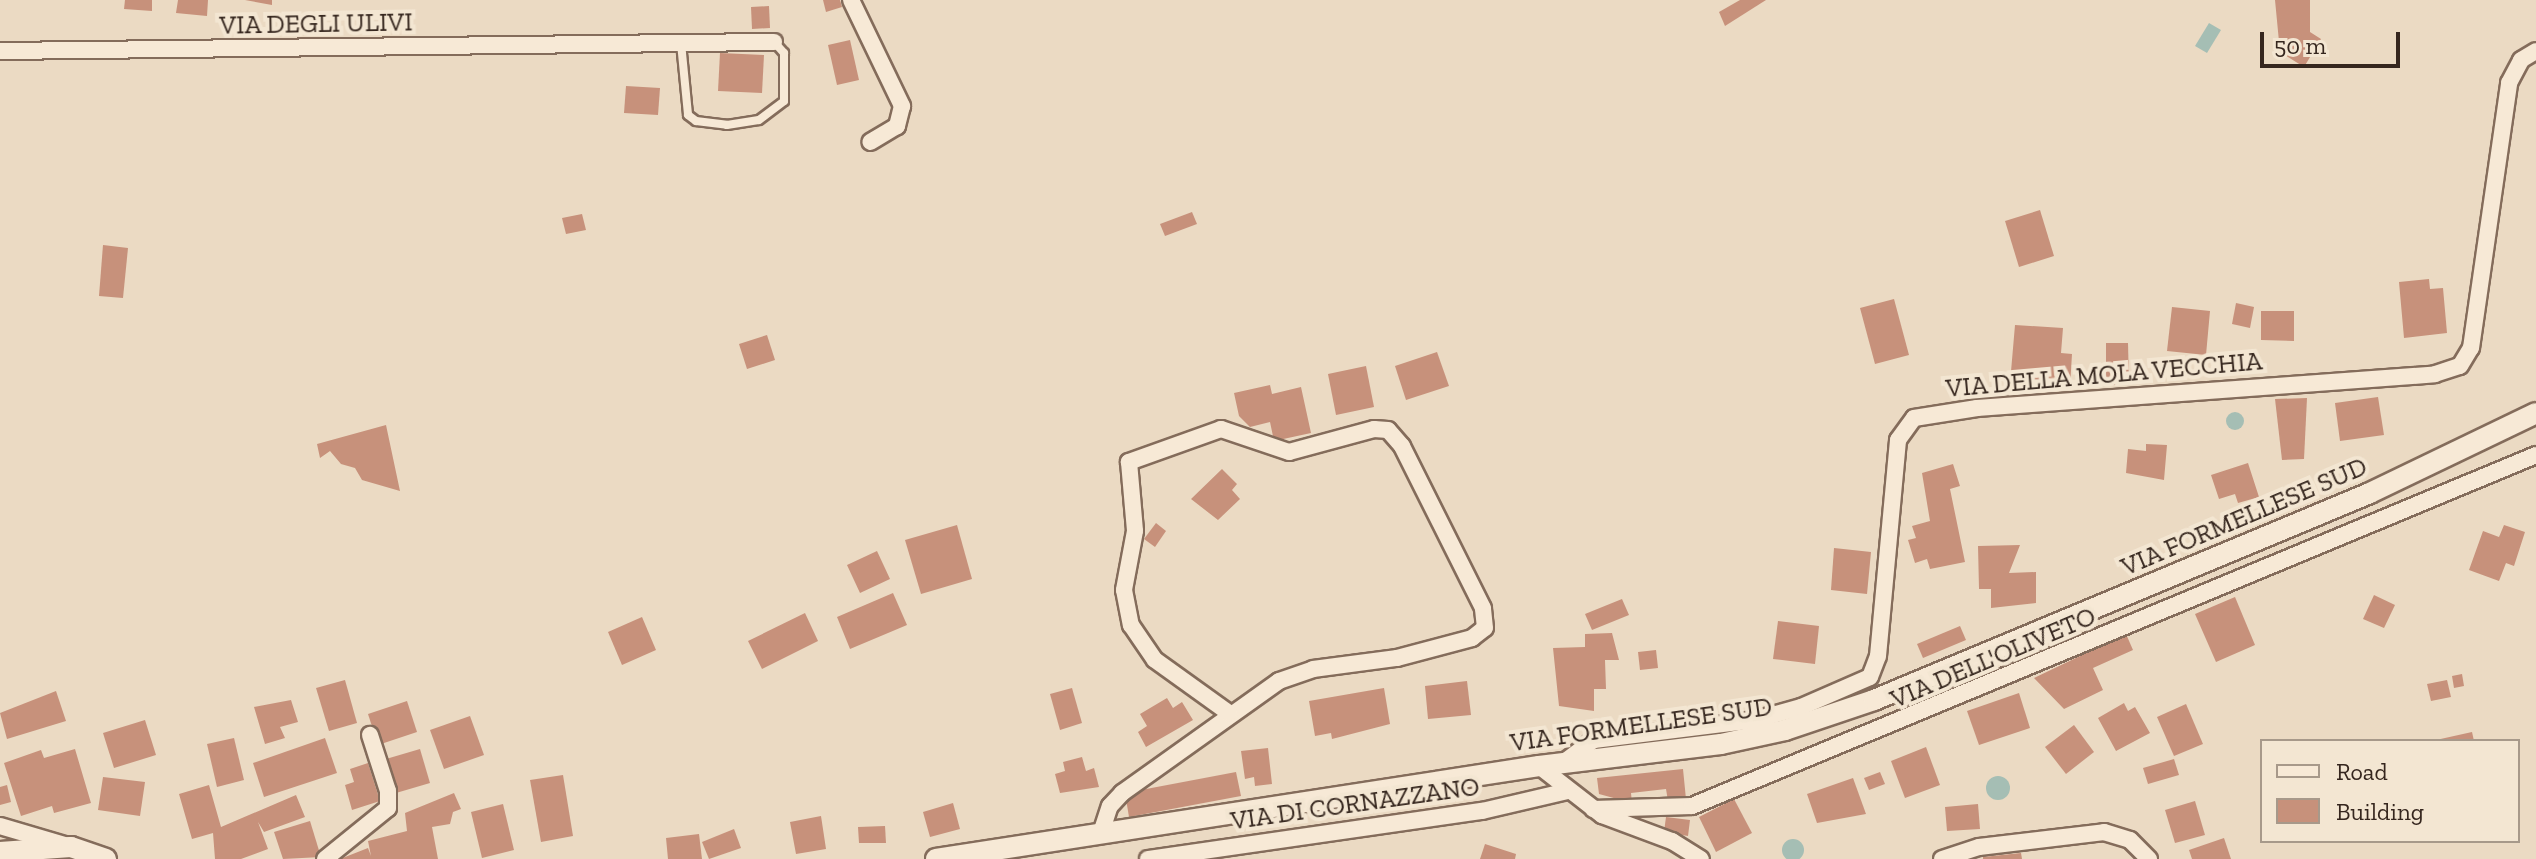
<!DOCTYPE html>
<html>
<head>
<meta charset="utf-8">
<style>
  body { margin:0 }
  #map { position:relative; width:2536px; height:859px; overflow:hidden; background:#ebdac3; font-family:"Zilla Slab",serif }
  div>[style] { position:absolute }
  .water>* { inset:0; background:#a5beb4 }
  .round { border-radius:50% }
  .building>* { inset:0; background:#c7917b }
  .roads { filter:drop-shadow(2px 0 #846c5b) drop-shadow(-2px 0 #846c5b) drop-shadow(0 2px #846c5b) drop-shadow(0 -2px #846c5b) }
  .service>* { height:8px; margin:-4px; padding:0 4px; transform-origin:4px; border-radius:4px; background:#f7e9d6 }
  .minor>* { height:16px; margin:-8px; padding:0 8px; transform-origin:8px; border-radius:8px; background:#f7e9d6 }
  .tertiary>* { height:20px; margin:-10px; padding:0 10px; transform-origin:10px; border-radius:10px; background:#f7e9d6 }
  span { translate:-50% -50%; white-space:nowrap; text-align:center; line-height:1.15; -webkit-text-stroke:8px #f3e6d2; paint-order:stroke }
  .street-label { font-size:26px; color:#35261e }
  .legend { position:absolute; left:2260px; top:739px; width:260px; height:104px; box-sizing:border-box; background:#f3e6d2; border:2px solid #a7998a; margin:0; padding:10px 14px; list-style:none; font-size:24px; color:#35261e }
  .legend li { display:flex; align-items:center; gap:16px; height:40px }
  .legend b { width:40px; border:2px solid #a7998a }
  .scale { position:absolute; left:2260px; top:32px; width:140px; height:36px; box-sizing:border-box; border:4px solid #35261e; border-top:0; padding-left:10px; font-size:24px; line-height:28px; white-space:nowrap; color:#35261e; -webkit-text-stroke:6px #f3e6d2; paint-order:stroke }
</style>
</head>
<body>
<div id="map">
  <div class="water">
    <div style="clip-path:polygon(2209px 23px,2221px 30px,2207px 53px,2195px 46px)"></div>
    <div class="round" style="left:2226px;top:412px;width:18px;height:18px"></div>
    <div class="round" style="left:1986px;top:776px;width:24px;height:24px"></div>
    <div class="round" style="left:1782px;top:839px;width:22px;height:22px"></div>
  </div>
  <div class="building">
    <div style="clip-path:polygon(125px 0,152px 0,152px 11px,124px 9px)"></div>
    <div style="clip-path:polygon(178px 0,208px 0,207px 16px,176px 13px)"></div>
    <div style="clip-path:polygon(245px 0,272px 0,272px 5px)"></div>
    <div style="clip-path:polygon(823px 0,840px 0,842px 7px,826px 12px)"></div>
    <div style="clip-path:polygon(1740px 0,1766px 0,1725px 26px,1719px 12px)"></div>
    <div style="clip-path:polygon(2275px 0,2310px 0,2310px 32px,2321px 39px,2304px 67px,2280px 52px)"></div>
    <div style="clip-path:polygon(769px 6px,770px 28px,752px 29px,751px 7px)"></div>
    <div style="clip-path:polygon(850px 40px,859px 80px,837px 85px,828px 45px)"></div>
    <div style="clip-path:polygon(720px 53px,764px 55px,762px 93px,718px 91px)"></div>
    <div style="clip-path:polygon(626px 86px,660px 88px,658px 115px,624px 113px)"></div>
    <div style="clip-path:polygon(2040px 210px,2054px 256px,2019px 267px,2005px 221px)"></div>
    <div style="clip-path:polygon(1192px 212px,1197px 224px,1165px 236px,1160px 224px)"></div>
    <div style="clip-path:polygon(582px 214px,586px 230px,566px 234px,562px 218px)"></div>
    <div style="clip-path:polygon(103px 245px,128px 248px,123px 298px,99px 296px)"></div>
    <div style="clip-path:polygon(2429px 279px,2430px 289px,2443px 288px,2447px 333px,2404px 338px,2399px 282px)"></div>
    <div style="clip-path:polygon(1894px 299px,1909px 355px,1875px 364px,1860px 308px)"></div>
    <div style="clip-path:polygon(2236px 303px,2254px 307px,2250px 328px,2232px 324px)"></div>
    <div style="clip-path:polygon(2172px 307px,2210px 311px,2206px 355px,2167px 351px)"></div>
    <div style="clip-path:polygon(2261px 311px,2294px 311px,2294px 341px,2261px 340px)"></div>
    <div style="clip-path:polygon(2015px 325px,2063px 328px,2061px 353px,2072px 354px,2070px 387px,2010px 383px)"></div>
    <div style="clip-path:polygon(767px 335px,775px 360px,747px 369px,739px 344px)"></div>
    <div style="clip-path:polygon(2106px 343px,2128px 343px,2129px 385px,2106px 385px)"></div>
    <div style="clip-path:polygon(1437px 352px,1449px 386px,1406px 400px,1395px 366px)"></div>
    <div style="clip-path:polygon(1366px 366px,1374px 407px,1336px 415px,1328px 374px)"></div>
    <div style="clip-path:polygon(1270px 385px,1272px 394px,1301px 387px,1311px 433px,1274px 441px,1270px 422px,1250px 427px,1239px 416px,1234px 393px)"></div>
    <div style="clip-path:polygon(2378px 397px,2384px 435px,2340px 441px,2335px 403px)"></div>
    <div style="clip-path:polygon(2307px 398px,2304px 459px,2282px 460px,2275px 399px)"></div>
    <div style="clip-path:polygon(386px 425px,400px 491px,362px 480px,355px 468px,341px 464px,330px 451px,320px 458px,317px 444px)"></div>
    <div style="clip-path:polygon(2146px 444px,2167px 445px,2164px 480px,2126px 473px,2128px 449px,2146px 451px)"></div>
    <div style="clip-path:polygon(2248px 463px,2259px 497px,2238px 503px,2235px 494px,2219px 499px,2211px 475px)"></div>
    <div style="clip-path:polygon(1953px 464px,1960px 486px,1950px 489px,1965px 562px,1930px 569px,1927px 559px,1915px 563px,1908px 540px,1916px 538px,1912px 526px,1930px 521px,1922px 473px)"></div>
    <div style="clip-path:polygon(1222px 469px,1237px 484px,1232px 490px,1240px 499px,1218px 520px,1191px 499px)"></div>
    <div style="clip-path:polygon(1156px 523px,1166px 531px,1155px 547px,1144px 539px)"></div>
    <div style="clip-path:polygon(957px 525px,972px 579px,921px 594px,905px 540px)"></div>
    <div style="clip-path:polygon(2504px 525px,2525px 532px,2514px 566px,2506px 563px,2499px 581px,2469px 570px,2483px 531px,2499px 537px)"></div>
    <div style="clip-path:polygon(2020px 545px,2009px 573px,2036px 572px,2036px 603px,1991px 608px,1991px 589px,1979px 589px,1978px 546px)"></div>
    <div style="clip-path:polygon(1834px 548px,1871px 552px,1867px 594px,1831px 590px)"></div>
    <div style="clip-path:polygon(877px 551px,890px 579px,860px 593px,847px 565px)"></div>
    <div style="clip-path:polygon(893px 593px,907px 625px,850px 649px,837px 617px)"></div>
    <div style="clip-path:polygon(2374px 595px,2395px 605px,2384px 628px,2363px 619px)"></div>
    <div style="clip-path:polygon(2235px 597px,2255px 645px,2216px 662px,2195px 614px)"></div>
    <div style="clip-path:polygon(1622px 599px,1629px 615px,1592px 630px,1585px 614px)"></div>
    <div style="clip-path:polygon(805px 613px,818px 641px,762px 669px,748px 641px)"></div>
    <div style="clip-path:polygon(642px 617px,656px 650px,622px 665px,608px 632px)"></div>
    <div style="clip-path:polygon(1778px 621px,1819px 626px,1815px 664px,1773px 659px)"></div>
    <div style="clip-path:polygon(1960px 626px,1966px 640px,1923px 658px,1917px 644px)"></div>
    <div style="clip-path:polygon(1612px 633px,1619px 660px,1605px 660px,1606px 689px,1594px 689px,1594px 711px,1559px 706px,1553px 648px,1585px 647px,1585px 634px)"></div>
    <div style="clip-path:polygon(2126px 634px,2133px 650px,2093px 668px,2103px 690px,2064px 709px,2034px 678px)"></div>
    <div style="clip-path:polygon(1656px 650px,1658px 668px,1640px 670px,1638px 652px)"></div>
    <div style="clip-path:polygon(2462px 674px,2464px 686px,2454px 688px,2452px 676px)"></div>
    <div style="clip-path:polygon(345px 680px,357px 723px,329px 731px,316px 688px)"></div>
    <div style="clip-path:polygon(2447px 680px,2451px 697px,2431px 701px,2427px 684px)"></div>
    <div style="clip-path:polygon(1467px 681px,1471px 715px,1428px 719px,1425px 686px)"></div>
    <div style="clip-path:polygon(1072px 688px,1082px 723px,1060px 730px,1050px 694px)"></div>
    <div style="clip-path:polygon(1384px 688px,1390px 724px,1332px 739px,1331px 733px,1315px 736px,1309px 701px)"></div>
    <div style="clip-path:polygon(56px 691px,66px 721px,7px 739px,0 713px)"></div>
    <div style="clip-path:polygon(2019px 693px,2030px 728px,1979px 745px,1967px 711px)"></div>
    <div style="clip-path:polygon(1167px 698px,1173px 708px,1182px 702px,1193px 720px,1146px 747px,1138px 732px,1147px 726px,1140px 714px)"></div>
    <div style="clip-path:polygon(291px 700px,298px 722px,280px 727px,285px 738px,265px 744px,254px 707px)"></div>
    <div style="clip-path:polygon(407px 701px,417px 732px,378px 745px,368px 714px)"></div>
    <div style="clip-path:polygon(2124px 703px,2128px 711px,2135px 707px,2150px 733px,2116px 751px,2098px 718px)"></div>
    <div style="clip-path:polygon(2186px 704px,2203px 744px,2174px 756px,2157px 717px)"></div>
    <div style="clip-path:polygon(470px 716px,484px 755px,444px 769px,430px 730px)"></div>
    <div style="clip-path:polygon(145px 720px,156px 755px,114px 768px,103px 733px)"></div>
    <div style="clip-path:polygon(2074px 725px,2094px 752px,2066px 774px,2045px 747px)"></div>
    <div style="clip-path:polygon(2472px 732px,2474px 741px,2436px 741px,2436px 740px)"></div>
    <div style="clip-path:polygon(234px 738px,244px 780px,217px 787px,207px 744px)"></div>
    <div style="clip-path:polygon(325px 738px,337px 773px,264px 797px,253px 763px)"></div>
    <div style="clip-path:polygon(1926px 747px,1940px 785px,1905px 798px,1891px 761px)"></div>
    <div style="clip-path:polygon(1268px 748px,1272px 784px,1255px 786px,1254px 777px,1245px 779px,1241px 751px)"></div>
    <div style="clip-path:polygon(75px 749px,91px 803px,54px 813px,52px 806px,21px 816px,4px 763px,41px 750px,44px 758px)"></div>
    <div style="clip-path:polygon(420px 749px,430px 783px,396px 793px,386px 759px)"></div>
    <div style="clip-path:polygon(1082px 757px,1086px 771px,1094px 768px,1099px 787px,1060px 793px,1055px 774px,1065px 771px,1063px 762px)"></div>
    <div style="clip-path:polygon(2174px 759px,2179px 775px,2148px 784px,2143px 768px)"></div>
    <div style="clip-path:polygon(368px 763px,380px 801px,352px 810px,345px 785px,354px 782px,350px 769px)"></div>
    <div style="clip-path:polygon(1683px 769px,1686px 799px,1668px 801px,1666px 789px,1631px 793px,1632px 803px,1599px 794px,1597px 778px)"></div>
    <div style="clip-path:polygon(1236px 772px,1241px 796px,1129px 817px,1125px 793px)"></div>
    <div style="clip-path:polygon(1880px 772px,1885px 784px,1869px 790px,1864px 778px)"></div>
    <div style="clip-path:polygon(563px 775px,573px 836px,541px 842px,530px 780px)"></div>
    <div style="clip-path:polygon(103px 777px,145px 782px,140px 816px,98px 810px)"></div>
    <div style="clip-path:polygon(1853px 778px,1866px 814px,1817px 823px,1807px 794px)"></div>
    <div style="clip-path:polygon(7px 785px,11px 802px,0 805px,0 787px)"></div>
    <div style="clip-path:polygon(209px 785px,221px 827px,296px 795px,305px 817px,264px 832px,258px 822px,268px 849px,241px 859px,215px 859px,213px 833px,192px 839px,179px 794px)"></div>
    <div style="clip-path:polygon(454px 793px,461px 809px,453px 812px,450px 824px,432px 827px,438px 859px,340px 859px,368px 848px,371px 856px,368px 841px,407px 831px,405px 813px)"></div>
    <div style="clip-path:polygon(1734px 799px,1752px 833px,1716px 852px,1699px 817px)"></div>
    <div style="clip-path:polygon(2195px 801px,2205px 835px,2175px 843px,2165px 810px)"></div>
    <div style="clip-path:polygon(953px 803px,960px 829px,930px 837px,923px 812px)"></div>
    <div style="clip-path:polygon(503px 804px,514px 850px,482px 858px,471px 812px)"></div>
    <div style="clip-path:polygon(1978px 804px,1980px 829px,1947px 831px,1945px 807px)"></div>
    <div style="clip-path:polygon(821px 816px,826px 849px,796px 854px,790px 822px)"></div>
    <div style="clip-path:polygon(1666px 817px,1690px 820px,1688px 836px,1664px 832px)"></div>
    <div style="clip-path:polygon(310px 821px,321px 857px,283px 859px,274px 832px)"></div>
    <div style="clip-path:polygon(885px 826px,886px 843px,859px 843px,858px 827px)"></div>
    <div style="clip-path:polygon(734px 829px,741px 848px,709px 859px,702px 842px)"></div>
    <div style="clip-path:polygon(699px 834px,702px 859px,668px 859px,666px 838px)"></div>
    <div style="clip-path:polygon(2224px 838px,2231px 859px,2192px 859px,2189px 850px)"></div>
    <div style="clip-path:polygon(1485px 844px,1516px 854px,1515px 859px,1480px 859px)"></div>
    <div style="clip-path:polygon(2021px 853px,2022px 859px,1983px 859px,1983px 857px)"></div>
  </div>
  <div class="roads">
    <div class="service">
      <div style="left:681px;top:43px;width:72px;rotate:84.4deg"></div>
      <div style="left:688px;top:115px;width:10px;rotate:37deg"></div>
      <div style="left:696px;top:121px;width:31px;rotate:7deg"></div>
      <div style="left:727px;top:125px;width:32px;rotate:-9deg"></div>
      <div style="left:759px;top:120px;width:31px;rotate:-37deg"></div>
      <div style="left:784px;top:101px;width:48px;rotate:-90deg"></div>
      <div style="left:784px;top:53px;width:15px;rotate:-132deg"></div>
    </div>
    <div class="minor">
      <div style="left:851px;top:0;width:118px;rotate:64.3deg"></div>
      <div style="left:902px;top:106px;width:21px;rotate:104deg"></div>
      <div style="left:897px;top:126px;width:31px;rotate:149deg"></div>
      <div style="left:0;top:51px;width:774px;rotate:-0.67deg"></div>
      <div style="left:1563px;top:763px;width:39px;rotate:-37deg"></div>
      <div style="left:1594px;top:740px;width:162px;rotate:-7.1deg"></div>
      <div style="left:1755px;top:720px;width:48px;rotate:-15.8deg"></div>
      <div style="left:1801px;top:707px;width:75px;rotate:-23.5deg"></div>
      <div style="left:1870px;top:677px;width:22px;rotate:-69deg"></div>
      <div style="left:1878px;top:656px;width:217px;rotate:-84.7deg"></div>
      <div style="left:1898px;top:440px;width:27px;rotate:-54deg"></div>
      <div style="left:1914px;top:418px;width:64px;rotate:-9deg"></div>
      <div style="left:1977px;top:408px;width:459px;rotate:-4.2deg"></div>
      <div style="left:2435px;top:374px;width:26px;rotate:-18deg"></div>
      <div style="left:2460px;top:366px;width:21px;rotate:-59deg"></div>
      <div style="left:2471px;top:348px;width:268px;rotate:-81.8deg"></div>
      <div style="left:2509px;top:83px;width:26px;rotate:-62deg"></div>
      <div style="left:2521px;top:60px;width:17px;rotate:-31deg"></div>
      <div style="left:1539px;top:766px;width:80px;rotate:37.9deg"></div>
      <div style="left:1602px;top:815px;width:75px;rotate:20.4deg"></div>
      <div style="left:1672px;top:841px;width:34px;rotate:32deg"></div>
      <div style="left:1593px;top:809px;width:99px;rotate:-1.7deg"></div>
      <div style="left:1692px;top:806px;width:914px;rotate:-22.58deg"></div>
      <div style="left:0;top:826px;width:68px;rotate:16.3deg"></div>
      <div style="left:1101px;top:833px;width:28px;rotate:-72deg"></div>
      <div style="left:1110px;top:806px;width:18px;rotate:-47deg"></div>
      <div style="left:1122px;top:793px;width:193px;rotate:-35.5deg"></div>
      <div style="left:1279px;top:681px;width:36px;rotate:-19deg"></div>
      <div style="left:1313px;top:669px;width:85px;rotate:-7.5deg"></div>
      <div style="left:1397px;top:658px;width:78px;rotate:-14.9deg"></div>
      <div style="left:1472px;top:638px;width:16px;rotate:-38deg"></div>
      <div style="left:1485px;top:628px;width:20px;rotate:-96deg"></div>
      <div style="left:1483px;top:608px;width:181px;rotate:-116.6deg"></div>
      <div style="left:1402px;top:446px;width:21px;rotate:-131deg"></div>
      <div style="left:1388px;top:430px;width:14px;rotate:-176deg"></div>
      <div style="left:1374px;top:429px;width:88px;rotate:164.9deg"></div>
      <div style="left:1289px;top:452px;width:72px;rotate:-161.3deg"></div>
      <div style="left:1221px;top:429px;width:98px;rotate:160.3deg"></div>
      <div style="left:1129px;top:462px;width:69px;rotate:85deg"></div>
      <div style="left:1135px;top:531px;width:60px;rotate:100.6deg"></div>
      <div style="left:1124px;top:590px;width:36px;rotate:79deg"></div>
      <div style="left:1131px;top:625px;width:42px;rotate:55.6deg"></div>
      <div style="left:1155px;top:660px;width:91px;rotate:35.6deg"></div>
      <div style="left:325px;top:859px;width:81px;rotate:-39deg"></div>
      <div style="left:388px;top:808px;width:17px;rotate:-90deg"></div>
      <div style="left:388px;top:791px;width:59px;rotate:-107.8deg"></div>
      <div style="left:1148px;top:859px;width:337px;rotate:-8.2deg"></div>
      <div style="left:1482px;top:811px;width:88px;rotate:-13.1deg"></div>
      <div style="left:1942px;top:859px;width:39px;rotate:-18deg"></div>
      <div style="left:1979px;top:847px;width:126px;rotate:-6.8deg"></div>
      <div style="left:2104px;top:832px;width:27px;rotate:17deg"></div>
      <div style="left:2130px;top:840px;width:27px;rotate:45deg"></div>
    </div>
    <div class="tertiary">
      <div style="left:0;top:852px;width:71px;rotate:-4deg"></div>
      <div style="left:71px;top:847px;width:37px;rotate:19deg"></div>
      <div style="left:936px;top:859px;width:610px;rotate:-8.77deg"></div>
      <div style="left:1539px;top:766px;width:183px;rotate:-6.9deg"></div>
      <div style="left:1721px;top:744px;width:66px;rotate:-12.3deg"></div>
      <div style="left:1785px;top:730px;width:94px;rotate:-18.6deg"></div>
      <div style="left:1874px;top:700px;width:537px;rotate:-22.65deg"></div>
      <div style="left:2370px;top:493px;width:184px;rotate:-25.7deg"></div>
    </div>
  </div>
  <div class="street-label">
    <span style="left:316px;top:24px;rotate:-1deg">VIA DEGLI ULIVI</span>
    <span style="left:2104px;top:375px;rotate:-5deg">VIA DELLA MOLA VECCHIA</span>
    <span style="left:2244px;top:517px;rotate:-23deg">VIA FORMELLESE SUD</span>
    <span style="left:1993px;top:658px;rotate:-23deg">VIA DELL'OLIVETO</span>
    <span style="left:1641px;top:725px;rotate:-8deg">VIA FORMELLESE SUD</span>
    <span style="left:1355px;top:804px;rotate:-8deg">VIA DI CORNAZZANO</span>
  </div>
  <ul class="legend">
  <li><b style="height:10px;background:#f7e9d6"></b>Road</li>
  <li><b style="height:22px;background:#c7917b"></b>Building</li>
  </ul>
  <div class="scale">50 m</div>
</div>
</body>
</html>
